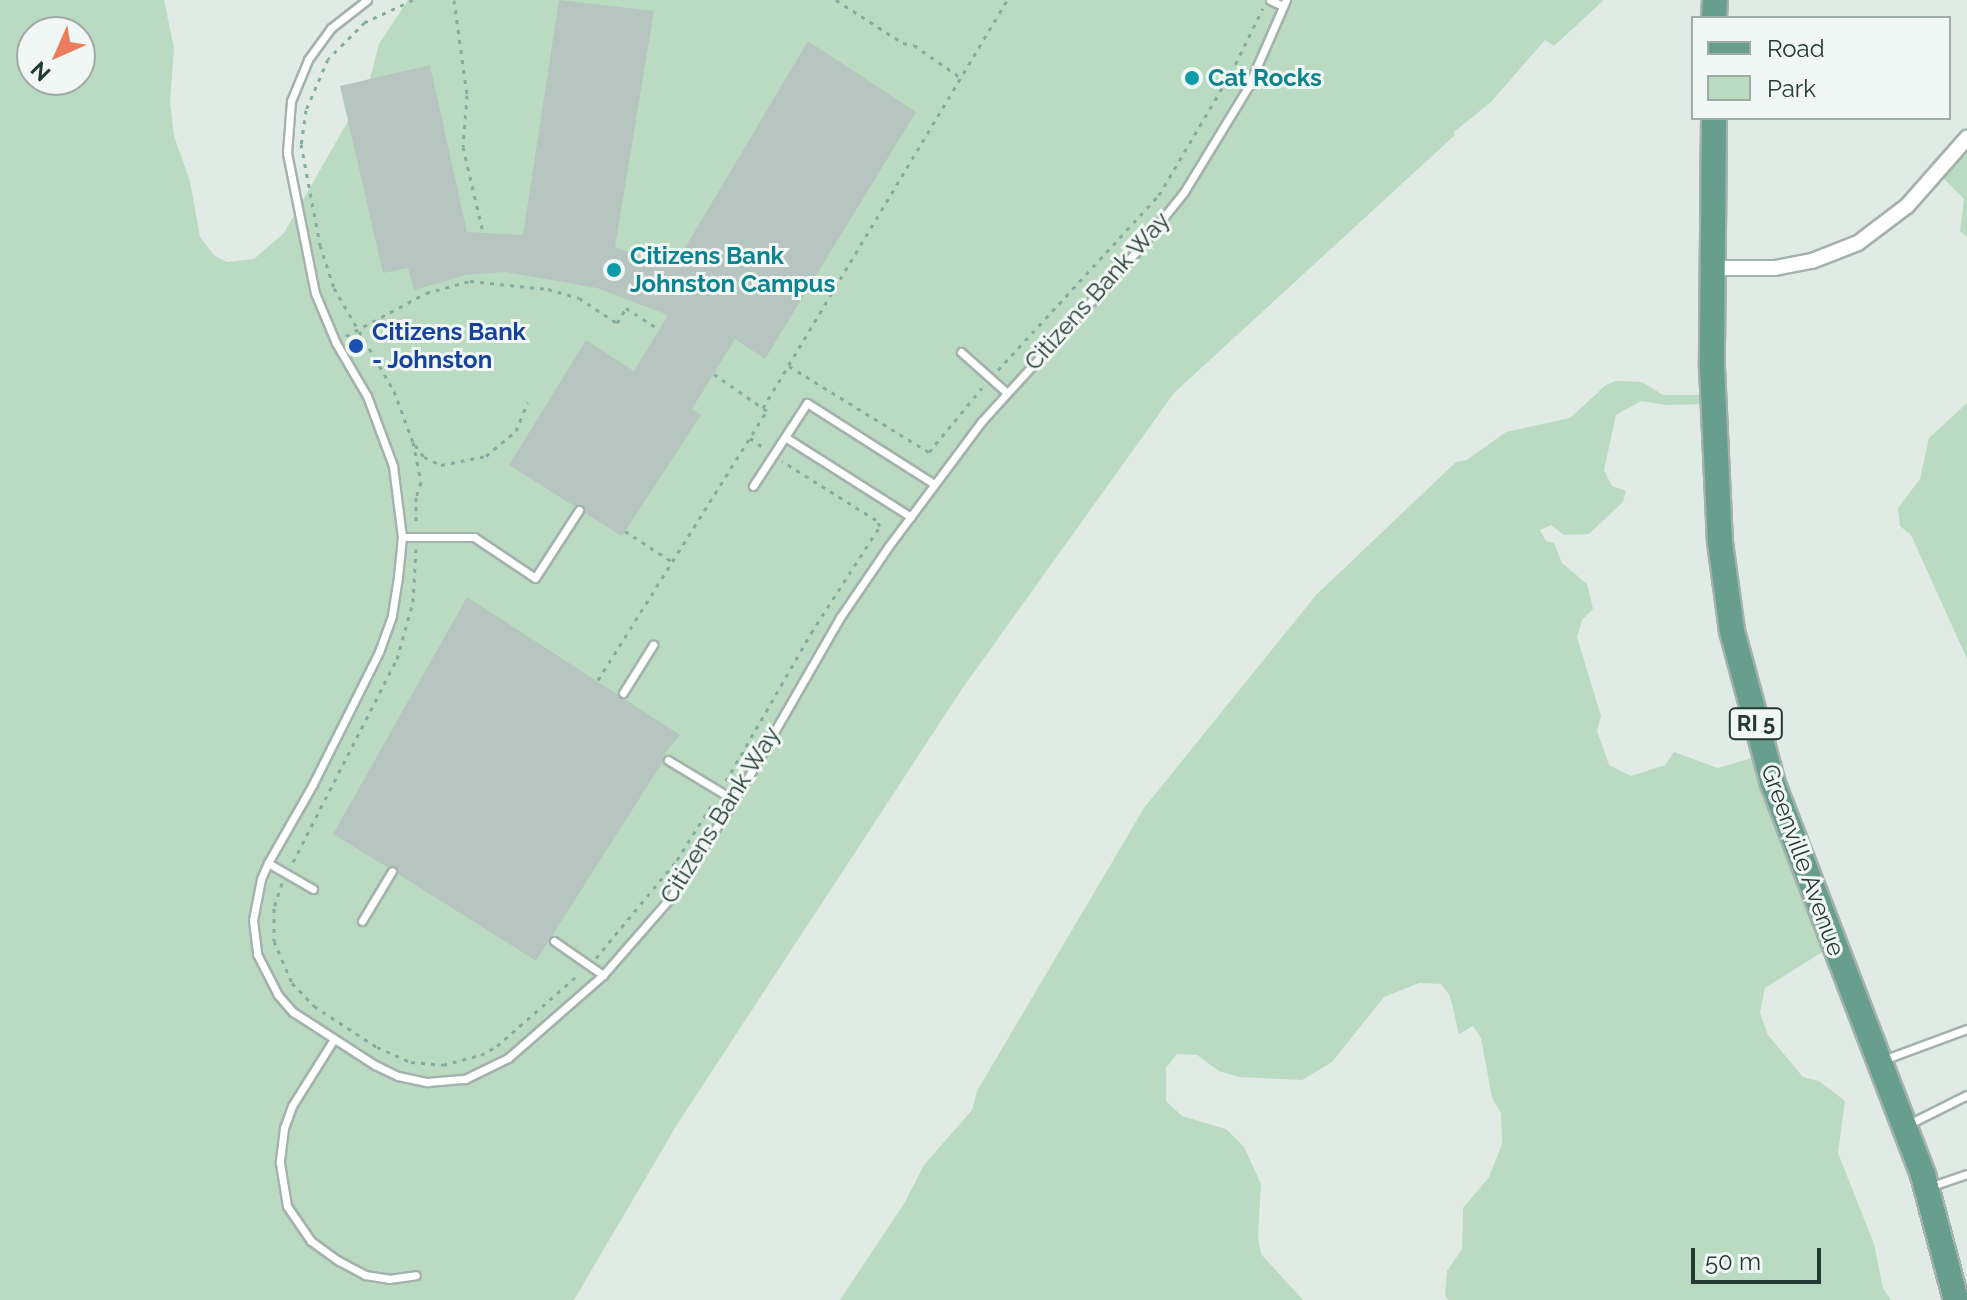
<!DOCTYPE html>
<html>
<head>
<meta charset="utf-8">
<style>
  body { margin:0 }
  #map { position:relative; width:1967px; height:1300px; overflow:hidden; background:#e1ebe6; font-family:Raleway,sans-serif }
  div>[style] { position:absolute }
  .green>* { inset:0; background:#badbc2 }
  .building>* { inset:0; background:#b6c5bf }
  .path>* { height:3px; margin-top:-1.5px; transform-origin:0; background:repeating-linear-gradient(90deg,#83ad9e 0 4px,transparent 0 10px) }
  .roads { filter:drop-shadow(2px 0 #a4b2ad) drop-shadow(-2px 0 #a4b2ad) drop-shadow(0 2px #a4b2ad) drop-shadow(0 -2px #a4b2ad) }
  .lane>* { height:7px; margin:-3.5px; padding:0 3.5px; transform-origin:3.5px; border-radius:3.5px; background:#fff }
  .street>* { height:14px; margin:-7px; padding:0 7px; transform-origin:7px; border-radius:7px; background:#fff }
  .primary>* { height:24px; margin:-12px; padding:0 12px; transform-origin:12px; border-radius:12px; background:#679e8e }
  .dots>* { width:22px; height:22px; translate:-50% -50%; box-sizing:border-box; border:4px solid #f1f7f4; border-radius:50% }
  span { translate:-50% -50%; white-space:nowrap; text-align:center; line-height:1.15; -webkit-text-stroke:6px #f1f7f4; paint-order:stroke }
  .shield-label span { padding:2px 6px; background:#f1f7f4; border:2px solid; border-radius:6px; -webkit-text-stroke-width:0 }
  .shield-label { font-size:22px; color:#223a33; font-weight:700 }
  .culture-label { font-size:24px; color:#0d838f; font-weight:700 }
  .left { translate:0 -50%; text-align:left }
  .street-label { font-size:24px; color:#223a33 }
  .transit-label { font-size:24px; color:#164399; font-weight:700 }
  .legend { position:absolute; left:1691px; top:16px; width:260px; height:104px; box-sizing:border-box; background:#f1f7f4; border:2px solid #9eaba7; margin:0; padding:10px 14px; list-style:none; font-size:24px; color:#223a33 }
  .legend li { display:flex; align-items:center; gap:16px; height:40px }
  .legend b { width:40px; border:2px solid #9eaba7 }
  .north { position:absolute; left:16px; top:16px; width:80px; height:80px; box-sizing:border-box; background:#f1f7f4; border:2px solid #9eaba7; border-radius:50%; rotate:225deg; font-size:22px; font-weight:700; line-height:32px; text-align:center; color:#223a33 }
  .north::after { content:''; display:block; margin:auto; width:28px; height:36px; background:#eb7d5e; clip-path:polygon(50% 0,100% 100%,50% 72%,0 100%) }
  .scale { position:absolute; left:1691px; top:1248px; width:130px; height:36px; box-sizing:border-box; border:4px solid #223a33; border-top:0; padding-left:10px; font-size:24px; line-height:28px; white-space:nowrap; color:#223a33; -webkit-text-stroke:6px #f1f7f4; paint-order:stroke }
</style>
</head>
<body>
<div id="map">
  <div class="green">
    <div style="clip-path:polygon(evenodd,0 0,164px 0,174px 48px,170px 102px,174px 136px,190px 181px,200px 237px,214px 255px,227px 262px,254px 259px,284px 233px,368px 86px,379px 44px,408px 0,1604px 0,1554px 46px,1545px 40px,1491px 102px,1454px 132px,1455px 135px,1174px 393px,962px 689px,678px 1123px,574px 1300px,0 1300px,0 0,32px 32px,80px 32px,80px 80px,32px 80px,32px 32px)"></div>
    <div style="clip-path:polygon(1967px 150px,1967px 237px,1960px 231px,1964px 199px,1943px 178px)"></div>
    <div style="clip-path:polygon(1616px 381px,1642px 382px,1663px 395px,1710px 395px,1709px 404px,1666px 405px,1641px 401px,1616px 415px,1604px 470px,1612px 486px,1626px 491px,1623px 502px,1589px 534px,1564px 535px,1551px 525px,1540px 530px,1546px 541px,1554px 543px,1562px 563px,1587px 584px,1593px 609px,1582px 620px,1577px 637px,1601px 716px,1597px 731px,1609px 765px,1631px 776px,1665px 765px,1674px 752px,1718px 768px,1762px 755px,1832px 946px,1765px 988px,1760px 1013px,1768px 1035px,1803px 1077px,1819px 1081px,1845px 1101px,1838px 1153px,1874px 1244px,1883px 1288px,1891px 1300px,1448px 1300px,1445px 1295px,1447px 1271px,1462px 1249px,1463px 1208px,1489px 1177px,1502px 1144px,1501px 1113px,1492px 1098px,1481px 1038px,1473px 1026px,1459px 1034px,1450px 996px,1441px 984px,1419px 983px,1384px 997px,1332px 1062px,1302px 1080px,1239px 1077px,1219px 1071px,1197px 1055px,1177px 1054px,1166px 1068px,1166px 1101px,1182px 1116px,1226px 1129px,1244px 1147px,1261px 1184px,1258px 1236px,1261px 1254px,1303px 1300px,840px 1300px,905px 1202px,924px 1165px,972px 1110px,977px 1091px,1144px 808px,1316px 595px,1456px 462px,1467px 460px,1506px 432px,1570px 418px,1606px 385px)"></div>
    <div style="clip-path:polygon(1967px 403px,1967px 659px,1911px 535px,1900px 526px,1898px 508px,1920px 479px,1929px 438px)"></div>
  </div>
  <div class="building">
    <div style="clip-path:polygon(559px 0,654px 11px,615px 247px,673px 268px,808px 41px,916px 112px,765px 359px,735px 339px,692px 409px,701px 415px,622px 536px,585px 513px,582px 504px,574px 506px,509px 465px,586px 340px,634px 371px,668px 315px,597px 288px,505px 272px,466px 275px,414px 290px,408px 268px,383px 273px,340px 86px,430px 65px,467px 232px,523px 235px)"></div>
    <div style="clip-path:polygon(467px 597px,680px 735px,663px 756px,662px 763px,536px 961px,398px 874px,396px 866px,387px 867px,333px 834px)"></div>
  </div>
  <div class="path">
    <div style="left:413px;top:0;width:53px;rotate:155.4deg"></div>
    <div style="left:365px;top:22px;width:52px;rotate:135deg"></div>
    <div style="left:328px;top:59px;width:56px;rotate:113.3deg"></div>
    <div style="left:306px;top:110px;width:34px;rotate:98deg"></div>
    <div style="left:301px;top:144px;width:103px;rotate:79.3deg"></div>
    <div style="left:320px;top:245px;width:45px;rotate:72deg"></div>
    <div style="left:334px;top:288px;width:119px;rotate:59.8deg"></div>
    <div style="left:394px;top:391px;width:54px;rotate:69.6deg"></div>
    <div style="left:413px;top:442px;width:41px;rotate:78.7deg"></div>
    <div style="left:421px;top:482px;width:16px;rotate:108deg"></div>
    <div style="left:416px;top:497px;width:29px;rotate:90deg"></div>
    <div style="left:454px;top:0;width:96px;rotate:82.2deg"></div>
    <div style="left:467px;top:95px;width:52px;rotate:94.4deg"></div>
    <div style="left:463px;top:147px;width:87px;rotate:76.8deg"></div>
    <div style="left:836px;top:0;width:80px;rotate:32.7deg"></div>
    <div style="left:903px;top:43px;width:11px;rotate:10deg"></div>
    <div style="left:914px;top:45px;width:57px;rotate:35.1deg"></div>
    <div style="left:346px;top:336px;width:91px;rotate:-28.3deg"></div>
    <div style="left:426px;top:293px;width:46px;rotate:-15.3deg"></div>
    <div style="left:470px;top:281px;width:78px;rotate:5.9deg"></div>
    <div style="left:548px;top:289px;width:32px;rotate:16deg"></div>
    <div style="left:579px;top:298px;width:45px;rotate:33.3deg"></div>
    <div style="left:617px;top:323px;width:17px;rotate:-59deg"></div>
    <div style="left:626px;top:308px;width:35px;rotate:33deg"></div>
    <div style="left:789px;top:366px;width:164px;rotate:31.6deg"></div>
    <div style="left:929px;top:452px;width:83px;rotate:-50.4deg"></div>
    <div style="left:998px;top:370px;width:238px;rotate:-47.4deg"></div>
    <div style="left:1159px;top:195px;width:142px;rotate:-59.5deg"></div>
    <div style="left:1231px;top:73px;width:72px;rotate:-63.8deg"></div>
    <div style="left:714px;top:374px;width:60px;rotate:34.8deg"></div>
    <div style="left:763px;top:408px;width:475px;rotate:-59.1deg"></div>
    <div style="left:750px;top:438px;width:16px;rotate:35deg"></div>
    <div style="left:415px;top:445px;width:15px;rotate:53deg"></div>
    <div style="left:424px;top:457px;width:19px;rotate:25deg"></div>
    <div style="left:441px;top:465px;width:46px;rotate:-11.3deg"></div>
    <div style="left:486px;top:456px;width:39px;rotate:-40deg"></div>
    <div style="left:516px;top:431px;width:31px;rotate:-68deg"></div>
    <div style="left:625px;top:531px;width:55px;rotate:33.1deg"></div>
    <div style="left:598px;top:680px;width:318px;rotate:-57.9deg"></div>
    <div style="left:767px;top:411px;width:5px;rotate:-143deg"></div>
    <div style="left:726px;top:781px;width:171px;rotate:-60.1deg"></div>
    <div style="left:811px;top:633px;width:127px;rotate:-57.2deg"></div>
    <div style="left:880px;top:526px;width:7px;rotate:-124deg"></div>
    <div style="left:876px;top:520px;width:111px;rotate:-147.9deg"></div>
    <div style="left:293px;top:862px;width:228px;rotate:-62.9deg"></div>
    <div style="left:397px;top:659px;width:59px;rotate:-74.3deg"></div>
    <div style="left:413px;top:602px;width:53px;rotate:-86.8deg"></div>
    <div style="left:282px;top:883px;width:26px;rotate:108deg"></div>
    <div style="left:274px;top:908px;width:33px;rotate:90deg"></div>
    <div style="left:274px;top:941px;width:46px;rotate:66.8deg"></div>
    <div style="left:292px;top:983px;width:32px;rotate:46deg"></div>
    <div style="left:314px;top:1006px;width:75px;rotate:33.1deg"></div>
    <div style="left:377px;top:1047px;width:37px;rotate:24deg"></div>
    <div style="left:411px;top:1062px;width:32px;rotate:5deg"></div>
    <div style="left:443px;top:1065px;width:39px;rotate:-15deg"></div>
    <div style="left:481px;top:1055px;width:18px;rotate:-29deg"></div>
    <div style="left:497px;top:1046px;width:109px;rotate:-41.3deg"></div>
    <div style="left:596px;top:958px;width:127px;rotate:-50.4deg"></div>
    <div style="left:677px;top:860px;width:70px;rotate:-57.9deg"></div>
  </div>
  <div class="roads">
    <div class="lane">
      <div style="left:367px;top:0;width:46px;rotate:142.1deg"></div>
      <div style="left:331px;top:28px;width:39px;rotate:126deg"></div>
      <div style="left:308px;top:60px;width:44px;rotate:112.5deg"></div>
      <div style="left:291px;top:101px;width:52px;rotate:94.4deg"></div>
      <div style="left:287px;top:153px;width:143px;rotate:78.7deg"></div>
      <div style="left:315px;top:293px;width:54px;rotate:67.2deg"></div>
      <div style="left:336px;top:343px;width:61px;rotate:59.7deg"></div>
      <div style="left:367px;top:396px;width:75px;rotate:69.6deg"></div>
      <div style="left:393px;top:466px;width:72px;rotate:82.8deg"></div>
      <div style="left:402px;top:537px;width:40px;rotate:95.7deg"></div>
      <div style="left:398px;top:577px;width:39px;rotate:99deg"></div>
      <div style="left:392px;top:616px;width:38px;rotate:110deg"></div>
      <div style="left:379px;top:652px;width:148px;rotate:116.6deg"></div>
      <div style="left:313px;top:784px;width:91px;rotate:119.7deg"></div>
      <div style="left:268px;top:863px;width:17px;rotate:114deg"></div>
      <div style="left:261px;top:879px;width:42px;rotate:101deg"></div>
      <div style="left:253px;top:920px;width:34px;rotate:83deg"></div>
      <div style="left:257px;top:954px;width:46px;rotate:62.9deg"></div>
      <div style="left:278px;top:995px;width:23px;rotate:49deg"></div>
      <div style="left:293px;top:1012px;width:98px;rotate:32.9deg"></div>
      <div style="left:375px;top:1065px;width:25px;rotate:26deg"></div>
      <div style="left:398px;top:1076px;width:30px;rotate:12deg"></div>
      <div style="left:427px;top:1082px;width:38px;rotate:-5deg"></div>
      <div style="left:465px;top:1079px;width:48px;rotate:-26deg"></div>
      <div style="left:508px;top:1058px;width:126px;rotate:-41.1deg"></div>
      <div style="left:603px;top:975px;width:103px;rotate:-48.9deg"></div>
      <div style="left:671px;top:897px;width:130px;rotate:-56.9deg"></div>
      <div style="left:742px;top:788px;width:198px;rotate:-60.1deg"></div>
      <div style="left:841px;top:616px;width:83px;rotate:-55.7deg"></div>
      <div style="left:888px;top:547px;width:157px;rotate:-53.3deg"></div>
      <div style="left:982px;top:421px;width:227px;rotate:-47.7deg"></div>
      <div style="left:1135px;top:253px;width:78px;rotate:-51.2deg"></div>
      <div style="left:1184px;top:192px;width:123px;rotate:-58.6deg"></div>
      <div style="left:1248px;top:87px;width:95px;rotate:-66.4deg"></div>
      <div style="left:1270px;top:0;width:14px;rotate:25deg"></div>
      <div style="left:961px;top:352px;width:60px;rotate:41.6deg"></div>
      <div style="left:785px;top:437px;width:149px;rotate:32.4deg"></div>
      <div style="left:753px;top:486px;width:99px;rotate:-57deg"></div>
      <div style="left:807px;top:403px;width:151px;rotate:32.5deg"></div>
      <div style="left:402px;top:537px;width:72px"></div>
      <div style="left:474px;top:537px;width:73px;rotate:33.9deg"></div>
      <div style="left:535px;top:578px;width:81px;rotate:-57.1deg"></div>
      <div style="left:623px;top:693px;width:57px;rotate:-58deg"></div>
      <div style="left:668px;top:760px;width:77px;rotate:31.2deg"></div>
      <div style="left:268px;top:863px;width:52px;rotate:30deg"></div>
      <div style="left:362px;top:921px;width:58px;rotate:-59deg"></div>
      <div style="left:554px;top:941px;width:60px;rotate:34.8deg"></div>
      <div style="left:334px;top:1039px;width:79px;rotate:122.1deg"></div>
      <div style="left:292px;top:1106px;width:23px;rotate:110deg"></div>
      <div style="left:284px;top:1128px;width:35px;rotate:97deg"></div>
      <div style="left:280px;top:1163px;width:44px;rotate:80.8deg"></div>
      <div style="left:287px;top:1206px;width:42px;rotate:55.6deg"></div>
      <div style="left:311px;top:1241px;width:34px;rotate:36deg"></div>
      <div style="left:339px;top:1261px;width:30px;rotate:28deg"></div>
      <div style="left:365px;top:1275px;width:24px;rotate:9deg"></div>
      <div style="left:389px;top:1279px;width:27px;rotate:-8deg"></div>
      <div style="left:1883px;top:1060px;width:90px;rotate:-20.3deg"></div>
      <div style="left:1907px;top:1125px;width:67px;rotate:-26.6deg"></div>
      <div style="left:1929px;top:1187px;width:40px;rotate:-18.9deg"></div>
    </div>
    <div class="street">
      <div style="left:1713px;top:268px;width:62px"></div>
      <div style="left:1775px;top:268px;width:38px;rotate:-11deg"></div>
      <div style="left:1812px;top:261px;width:49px;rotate:-21.4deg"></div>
      <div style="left:1858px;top:243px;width:61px;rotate:-37.1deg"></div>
      <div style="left:1907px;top:206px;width:91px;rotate:-48.6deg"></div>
    </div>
    <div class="primary">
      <div style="left:1714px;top:18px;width:18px;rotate:-87deg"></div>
      <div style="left:1714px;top:118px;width:249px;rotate:90.5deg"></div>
      <div style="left:1712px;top:367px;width:175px;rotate:87.4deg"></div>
      <div style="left:1720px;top:542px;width:90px;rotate:82.3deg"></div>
      <div style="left:1732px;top:631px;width:158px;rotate:75deg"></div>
      <div style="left:1773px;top:784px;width:419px;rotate:69deg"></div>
      <div style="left:1923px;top:1175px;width:129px;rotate:75.2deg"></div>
    </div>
  </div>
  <div class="dots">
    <div style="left:1192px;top:78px;background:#0f9aa8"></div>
    <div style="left:614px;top:270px;background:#0f9aa8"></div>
    <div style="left:356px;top:346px;background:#1a4fb4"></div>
  </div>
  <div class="shield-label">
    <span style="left:1756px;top:724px">RI 5</span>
  </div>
  <div class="culture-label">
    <span class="left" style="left:1208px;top:78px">Cat Rocks</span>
    <span class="left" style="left:630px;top:270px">Citizens Bank<br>Johnston Campus</span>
  </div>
  <div class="street-label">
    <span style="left:1097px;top:291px;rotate:-48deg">Citizens Bank Way</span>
    <span style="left:720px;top:815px;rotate:-58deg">Citizens Bank Way</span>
    <span style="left:1803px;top:860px;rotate:70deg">Greenville Avenue</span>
  </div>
  <div class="transit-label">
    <span class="left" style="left:372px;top:346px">Citizens Bank<br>- Johnston</span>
  </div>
  <ul class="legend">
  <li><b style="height:10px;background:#679e8e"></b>Road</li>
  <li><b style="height:22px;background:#badbc2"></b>Park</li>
  </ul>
  <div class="north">N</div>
  <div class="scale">50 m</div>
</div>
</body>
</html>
